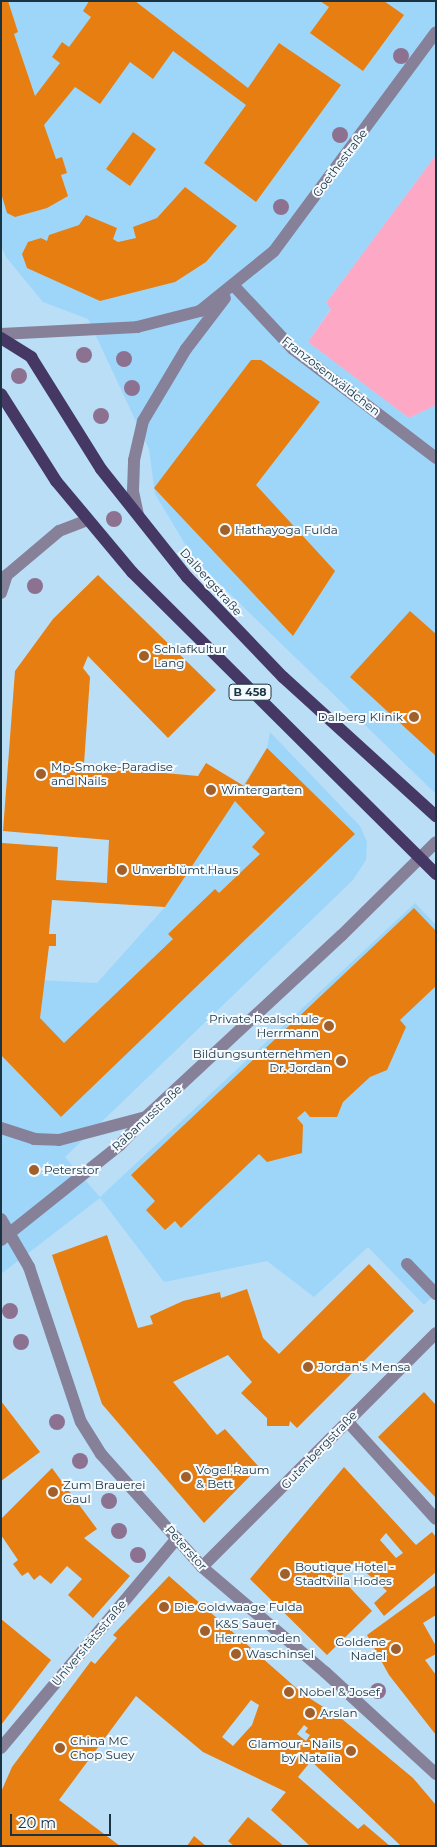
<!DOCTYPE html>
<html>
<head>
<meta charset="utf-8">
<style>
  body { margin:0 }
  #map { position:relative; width:437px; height:1847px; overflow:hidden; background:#b9def6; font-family:Montserrat,sans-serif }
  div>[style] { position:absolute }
  .built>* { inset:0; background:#9ed6fa }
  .green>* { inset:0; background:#fda9c6 }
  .building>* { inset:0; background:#e67e11 }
  .minor>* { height:12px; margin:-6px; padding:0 6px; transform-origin:6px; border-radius:6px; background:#878099 }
  .major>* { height:12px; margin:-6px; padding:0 6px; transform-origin:6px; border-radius:6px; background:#463864 }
  .trees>* { width:16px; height:16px; margin:-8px; border-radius:50%; background:#8c7290 }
  .dots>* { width:14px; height:14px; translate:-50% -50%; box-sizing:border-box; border:2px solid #f4fafe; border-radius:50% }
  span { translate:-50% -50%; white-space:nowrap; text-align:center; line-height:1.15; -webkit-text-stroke:4px #f4fafe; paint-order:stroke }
  .shield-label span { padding:1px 4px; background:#f4fafe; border:1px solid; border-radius:4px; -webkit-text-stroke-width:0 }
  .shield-label { font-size:11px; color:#193343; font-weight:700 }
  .street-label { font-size:12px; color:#193343 }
  .poi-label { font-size:12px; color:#193343 }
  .left { translate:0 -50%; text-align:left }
  .right { translate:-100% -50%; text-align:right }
  .frame { position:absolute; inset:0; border:2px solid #193343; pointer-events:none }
  .scale { position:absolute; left:10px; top:1814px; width:101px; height:22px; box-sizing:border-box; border:2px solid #193343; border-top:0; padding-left:6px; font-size:15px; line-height:18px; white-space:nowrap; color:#193343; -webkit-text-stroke:4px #f4fafe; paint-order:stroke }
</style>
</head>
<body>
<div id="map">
  <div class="built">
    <div style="clip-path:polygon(1px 1px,436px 1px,436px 155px,326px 303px,331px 308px,308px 342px,409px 418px,436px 405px,436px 794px,194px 559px,155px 494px,149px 449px,88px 319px,43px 302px,6px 257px,1px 246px)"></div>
    <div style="clip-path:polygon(270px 732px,360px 826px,367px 842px,366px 860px,353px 880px,65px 1157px,100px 1197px,415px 903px,436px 925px,436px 1293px,424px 1305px,368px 1247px,314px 1297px,267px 1261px,164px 1282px,100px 1198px,1px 1274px,1px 978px,97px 983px,165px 907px,267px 748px)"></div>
  </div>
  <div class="green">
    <div style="clip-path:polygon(436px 155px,436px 405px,409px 418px,308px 342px,331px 309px,326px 303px)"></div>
  </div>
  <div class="building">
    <div style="clip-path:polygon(1px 1px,8px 1px,18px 32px,14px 34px,35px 96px,60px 63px,52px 57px,62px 42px,69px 47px,91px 17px,83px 11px,89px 1px,135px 1px,248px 88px,279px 43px,341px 85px,256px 202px,204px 163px,246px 105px,173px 51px,153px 79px,130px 62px,100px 104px,75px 87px,44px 125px,56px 159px,62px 157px,67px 173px,61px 175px,68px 196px,47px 208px,15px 217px,7px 213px,1px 193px)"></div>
    <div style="clip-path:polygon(320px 1px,384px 1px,404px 15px,363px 71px,310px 33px,329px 7px)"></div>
    <div style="clip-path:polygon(133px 132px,156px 149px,130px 186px,106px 169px)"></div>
    <div style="clip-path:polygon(185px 187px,237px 226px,206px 262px,175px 282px,100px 301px,27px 268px,22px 254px,28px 242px,41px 238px,47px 241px,49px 235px,79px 225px,86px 215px,117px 228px,113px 239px,118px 242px,136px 238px,133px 227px,157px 218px)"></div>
    <div style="clip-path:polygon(251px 360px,261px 360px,320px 402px,256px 485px,335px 571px,293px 636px,154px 488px)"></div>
    <div style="clip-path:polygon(evenodd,98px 575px,216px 690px,168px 738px,88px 656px,83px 668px,90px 677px,84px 764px,74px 765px,198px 776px,206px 763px,244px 786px,267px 748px,355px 834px,61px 1117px,1px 1055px,2px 843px,58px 847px,56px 880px,107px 883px,109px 840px,3px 831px,15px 671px,53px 619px,98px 575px,235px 801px,265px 833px,252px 847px,260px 854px,219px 893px,215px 889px,168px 934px,173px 939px,64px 1043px,40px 1018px,49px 946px,56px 946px,56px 934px,49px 934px,52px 900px,165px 907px,235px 801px)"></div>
    <div style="clip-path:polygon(410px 611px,436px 634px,436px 756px,350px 677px)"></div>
    <div style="clip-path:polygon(414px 908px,436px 931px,436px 986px,400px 1020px,406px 1027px,387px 1070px,370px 1077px,343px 1102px,337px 1117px,310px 1117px,305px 1111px,297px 1118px,303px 1125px,302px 1153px,267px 1162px,259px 1154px,181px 1228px,175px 1221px,165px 1230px,146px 1210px,155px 1201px,131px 1175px)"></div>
    <div style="clip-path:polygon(107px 1235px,138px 1328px,153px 1324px,150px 1316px,183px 1301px,220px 1292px,221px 1298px,247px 1289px,263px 1338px,279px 1354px,369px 1264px,414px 1311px,297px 1428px,290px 1421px,289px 1426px,267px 1426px,267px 1418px,241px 1393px,252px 1382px,228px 1355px,173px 1382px,217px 1435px,225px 1429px,259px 1467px,204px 1523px,102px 1404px,52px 1255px)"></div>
    <div style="clip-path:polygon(424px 1392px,436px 1405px,436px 1498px,378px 1437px)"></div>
    <div style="clip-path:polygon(1px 1401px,40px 1452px,1px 1481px)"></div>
    <div style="clip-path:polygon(evenodd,344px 1467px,416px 1545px,432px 1532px,436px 1537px,436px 1572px,384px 1616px,374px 1603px,387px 1591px,354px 1562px,340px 1577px,372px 1611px,327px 1655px,250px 1579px,344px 1467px,386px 1533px,403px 1553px,396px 1558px,380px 1540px,386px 1533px)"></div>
    <div style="clip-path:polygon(52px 1468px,97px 1529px,84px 1538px,130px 1576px,93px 1618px,68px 1595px,82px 1579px,67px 1566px,51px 1584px,40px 1575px,34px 1580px,28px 1572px,22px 1576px,13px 1564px,18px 1560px,1px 1535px,1px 1519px)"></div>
    <div style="clip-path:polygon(evenodd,169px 1576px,303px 1694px,342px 1719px,413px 1778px,436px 1805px,436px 1846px,401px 1846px,311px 1761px,298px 1777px,358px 1829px,364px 1824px,390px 1846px,310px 1846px,271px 1810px,286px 1792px,203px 1752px,136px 1696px,59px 1800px,120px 1846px,1px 1846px,1px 1792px,12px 1767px,91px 1661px,95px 1664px,117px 1638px,113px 1635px,169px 1576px,251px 1700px,259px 1705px,252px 1725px,233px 1746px,222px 1737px,251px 1700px,169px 1576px,304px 1725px,308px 1728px,305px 1732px,310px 1735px,306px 1741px,297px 1734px,304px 1725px)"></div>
    <div style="clip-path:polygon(436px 1585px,436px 1615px,423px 1623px,436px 1646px,436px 1654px,425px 1660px,436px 1675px,436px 1735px,389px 1675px,367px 1635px)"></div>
    <div style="clip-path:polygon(1px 1619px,51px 1660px,1px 1725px)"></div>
    <div style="clip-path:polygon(248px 1817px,284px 1846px,234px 1846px,228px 1841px)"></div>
    <div style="clip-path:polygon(194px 1836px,206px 1846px,187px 1846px)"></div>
  </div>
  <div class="minor">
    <div style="left:234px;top:286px;width:86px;rotate:46.9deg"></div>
    <div style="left:293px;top:349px;width:180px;rotate:37.3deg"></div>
    <div style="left:1px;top:334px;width:136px;rotate:-2.9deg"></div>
    <div style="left:137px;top:327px;width:65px;rotate:-14.3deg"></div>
    <div style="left:200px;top:311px;width:95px;rotate:-39deg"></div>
    <div style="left:274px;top:251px;width:272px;rotate:-53.5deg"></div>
    <div style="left:138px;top:515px;width:25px;rotate:-102deg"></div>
    <div style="left:133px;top:491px;width:31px;rotate:-88deg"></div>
    <div style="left:134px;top:460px;width:40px;rotate:-77deg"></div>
    <div style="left:143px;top:421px;width:84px;rotate:-59.2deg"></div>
    <div style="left:186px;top:349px;width:64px;rotate:-52.6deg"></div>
    <div style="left:1px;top:593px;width:19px;rotate:-72deg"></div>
    <div style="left:7px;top:575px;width:68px;rotate:-40.2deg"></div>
    <div style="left:59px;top:531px;width:30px;rotate:-21deg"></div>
    <div style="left:1px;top:1128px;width:35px;rotate:18deg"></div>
    <div style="left:34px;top:1139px;width:25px;rotate:2deg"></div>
    <div style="left:59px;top:1140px;width:90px;rotate:-14.8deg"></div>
    <div style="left:1px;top:1219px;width:56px;rotate:59.7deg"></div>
    <div style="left:29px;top:1267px;width:163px;rotate:71.5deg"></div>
    <div style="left:81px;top:1422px;width:38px;rotate:58deg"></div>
    <div style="left:101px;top:1454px;width:152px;rotate:48.2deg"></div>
    <div style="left:202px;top:1567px;width:162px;rotate:40.5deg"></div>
    <div style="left:325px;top:1672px;width:151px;rotate:42.6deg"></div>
    <div style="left:1px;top:1240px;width:152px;rotate:-38.6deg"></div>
    <div style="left:120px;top:1145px;width:38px;rotate:-47deg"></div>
    <div style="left:146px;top:1117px;width:267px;rotate:-42.9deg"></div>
    <div style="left:342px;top:935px;width:132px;rotate:-44.7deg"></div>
    <div style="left:407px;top:1264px;width:42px;rotate:46deg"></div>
    <div style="left:347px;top:1421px;width:132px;rotate:47.8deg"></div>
    <div style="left:202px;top:1567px;width:331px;rotate:-45deg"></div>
    <div style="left:1px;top:1748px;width:274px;rotate:-50deg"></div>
  </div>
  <div class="major">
    <div style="left:1px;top:338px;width:36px;rotate:32deg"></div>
    <div style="left:31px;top:357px;width:132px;rotate:58deg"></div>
    <div style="left:101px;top:469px;width:138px;rotate:51.5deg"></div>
    <div style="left:187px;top:577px;width:139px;rotate:46.2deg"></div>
    <div style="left:283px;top:677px;width:207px;rotate:42.3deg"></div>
    <div style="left:1px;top:394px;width:103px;rotate:57.7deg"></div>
    <div style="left:56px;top:481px;width:119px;rotate:50.1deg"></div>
    <div style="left:132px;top:572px;width:429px;rotate:44.8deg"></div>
  </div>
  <div class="trees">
    <div style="left:401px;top:56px"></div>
    <div style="left:340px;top:135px"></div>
    <div style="left:281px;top:207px"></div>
    <div style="left:84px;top:355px"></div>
    <div style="left:124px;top:359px"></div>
    <div style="left:19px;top:376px"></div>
    <div style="left:132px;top:388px"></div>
    <div style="left:101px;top:416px"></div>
    <div style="left:114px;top:519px"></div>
    <div style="left:35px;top:586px"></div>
    <div style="left:10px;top:1311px"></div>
    <div style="left:21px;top:1342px"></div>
    <div style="left:57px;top:1422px"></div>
    <div style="left:80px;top:1461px"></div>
    <div style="left:109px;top:1501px"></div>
    <div style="left:119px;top:1531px"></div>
    <div style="left:138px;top:1555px"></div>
    <div style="left:378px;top:1691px"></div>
  </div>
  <div class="dots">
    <div style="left:225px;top:530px;background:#a1602a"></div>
    <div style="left:144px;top:656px;background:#a1602a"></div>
    <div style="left:414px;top:717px;background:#a1602a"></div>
    <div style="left:41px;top:774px;background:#a1602a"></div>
    <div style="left:211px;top:790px;background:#a1602a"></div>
    <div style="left:122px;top:870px;background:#a1602a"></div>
    <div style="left:329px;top:1026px;background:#a1602a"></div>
    <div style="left:341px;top:1061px;background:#a1602a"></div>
    <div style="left:34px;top:1170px;background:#a1602a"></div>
    <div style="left:308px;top:1367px;background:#a1602a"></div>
    <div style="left:186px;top:1477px;background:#a1602a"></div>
    <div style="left:53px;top:1492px;background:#a1602a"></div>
    <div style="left:285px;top:1574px;background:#a1602a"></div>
    <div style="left:164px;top:1607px;background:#a1602a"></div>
    <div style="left:205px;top:1631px;background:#a1602a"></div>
    <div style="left:396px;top:1649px;background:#a1602a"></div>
    <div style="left:236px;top:1654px;background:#a1602a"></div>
    <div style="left:289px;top:1692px;background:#a1602a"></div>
    <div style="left:310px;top:1713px;background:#a1602a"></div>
    <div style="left:60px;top:1748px;background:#a1602a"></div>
    <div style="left:351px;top:1751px;background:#a1602a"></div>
  </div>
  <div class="shield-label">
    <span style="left:250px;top:692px">B 458</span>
  </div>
  <div class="street-label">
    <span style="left:340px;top:163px;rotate:-53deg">Goethestraße</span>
    <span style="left:331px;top:376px;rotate:38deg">Franzosenwäldchen</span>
    <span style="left:211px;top:582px;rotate:48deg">Dalbergstraße</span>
    <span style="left:147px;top:1118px;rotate:-43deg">Rabanusstraße</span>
    <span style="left:319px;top:1450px;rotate:-46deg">Gutenbergstraße</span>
    <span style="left:186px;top:1548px;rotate:48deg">Peterstor</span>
    <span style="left:89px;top:1643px;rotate:-50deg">Universitätsstraße</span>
  </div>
  <div class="poi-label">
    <span class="left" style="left:235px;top:530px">Hathayoga Fulda</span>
    <span class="left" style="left:154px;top:656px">Schlafkultur<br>Lang</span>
    <span class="right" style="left:403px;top:717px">Dalberg Klinik</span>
    <span class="left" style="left:51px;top:774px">Mp-Smoke-Paradise<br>and Nails</span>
    <span class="left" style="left:221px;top:790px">Wintergarten</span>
    <span class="left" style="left:132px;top:870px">Unverblümt.Haus</span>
    <span class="right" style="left:319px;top:1026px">Private Realschule<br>Herrmann</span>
    <span class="right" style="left:331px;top:1061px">Bildungsunternehmen<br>Dr. Jordan</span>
    <span class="left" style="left:44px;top:1170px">Peterstor</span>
    <span class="left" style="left:318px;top:1367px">Jordan's Mensa</span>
    <span class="left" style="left:196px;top:1477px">Vogel Raum<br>&amp; Bett</span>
    <span class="left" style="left:63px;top:1492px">Zum Brauerei<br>Gaul</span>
    <span class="left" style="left:295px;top:1574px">Boutique Hotel -<br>Stadtvilla Hodes</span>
    <span class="left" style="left:174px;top:1607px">Die Goldwaage Fulda</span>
    <span class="left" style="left:215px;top:1631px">K&amp;S Sauer<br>Herrenmoden</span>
    <span class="right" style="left:386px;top:1649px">Goldene<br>Nadel</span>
    <span class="left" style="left:246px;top:1654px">Waschinsel</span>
    <span class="left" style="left:299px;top:1692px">Nobel &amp; Josef</span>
    <span class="left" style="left:320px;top:1713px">Arslan</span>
    <span class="left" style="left:70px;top:1748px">China MC<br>Chop Suey</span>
    <span class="right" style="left:341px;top:1751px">Glamour - Nails<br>by Natalia</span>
  </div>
  <div class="frame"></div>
  <div class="scale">20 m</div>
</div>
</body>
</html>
